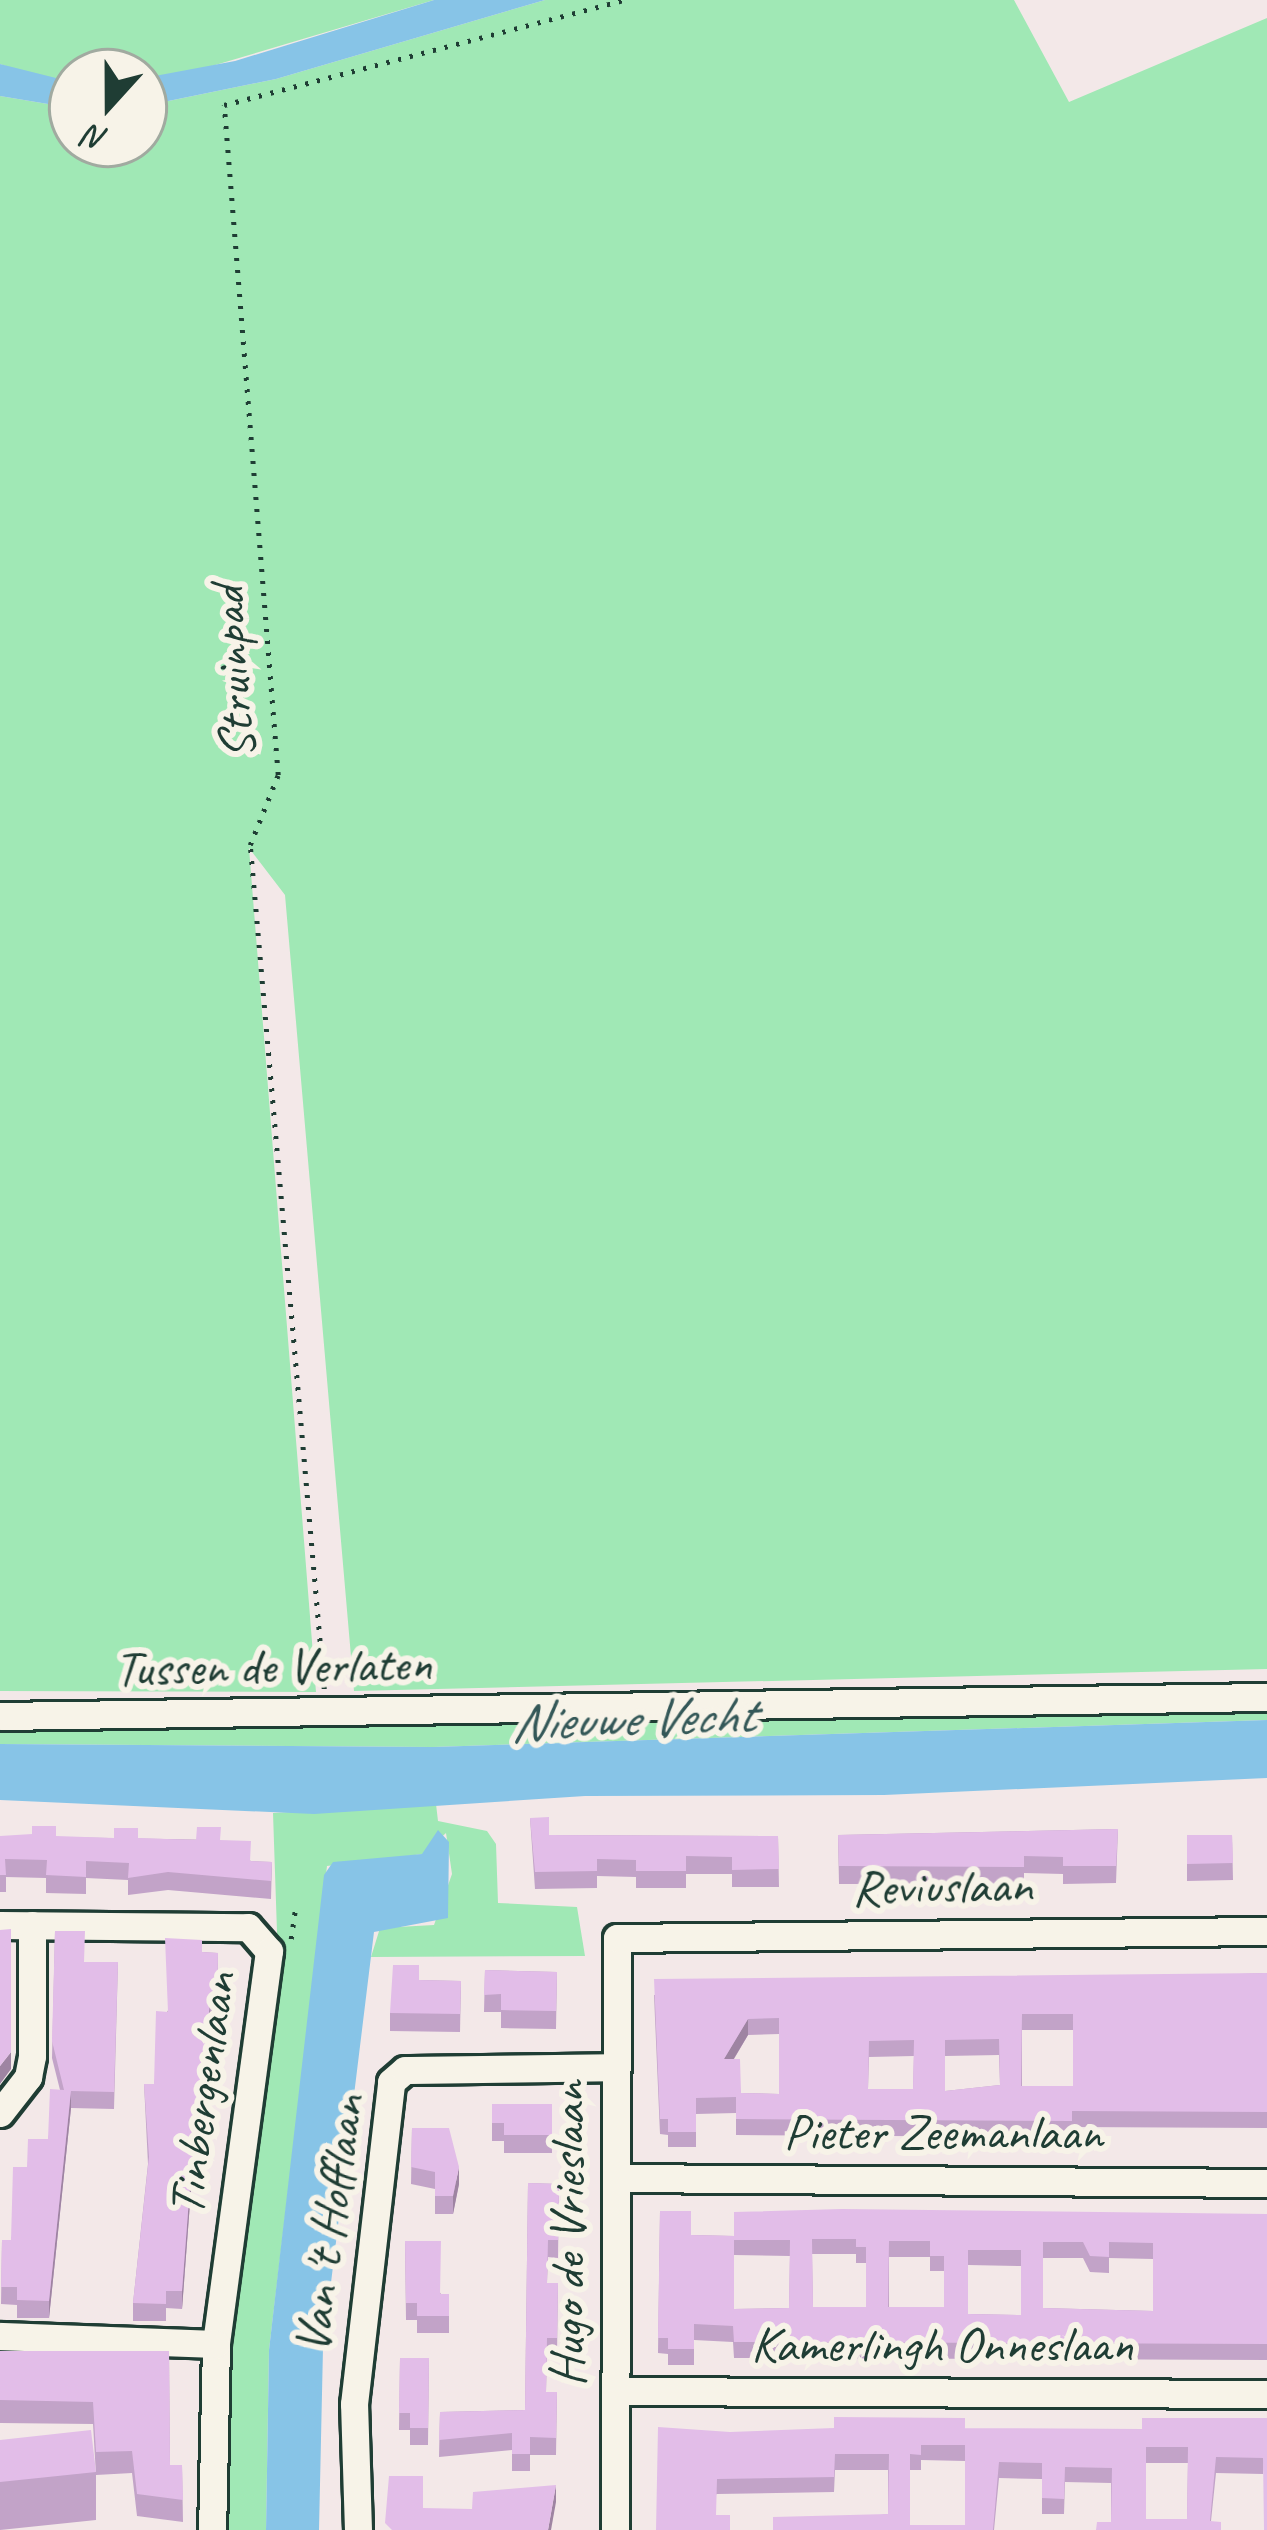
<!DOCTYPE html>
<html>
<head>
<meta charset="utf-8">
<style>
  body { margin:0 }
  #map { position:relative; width:1267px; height:2530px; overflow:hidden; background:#f3e8e8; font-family:Caveat,sans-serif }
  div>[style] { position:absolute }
  .green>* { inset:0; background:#a0e8b5 }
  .water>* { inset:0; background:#87c4e7 }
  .path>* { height:4.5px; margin-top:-2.25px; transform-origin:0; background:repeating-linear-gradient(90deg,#1f3d34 0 3px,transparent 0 12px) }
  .roads { filter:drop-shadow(3px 0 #1f3d34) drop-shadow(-3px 0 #1f3d34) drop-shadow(0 3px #1f3d34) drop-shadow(0 -3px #1f3d34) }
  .street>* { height:27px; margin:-13.5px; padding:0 13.5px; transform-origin:13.5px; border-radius:13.5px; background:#f7f3e8 }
  .wall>* { inset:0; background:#c2a3c8 }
  .shaded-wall>* { inset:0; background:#9e84a2 }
  .building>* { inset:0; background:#e2bde8 }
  span { translate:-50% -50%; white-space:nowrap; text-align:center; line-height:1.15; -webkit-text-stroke:12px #f7f3e8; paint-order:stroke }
  .street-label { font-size:51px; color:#1f3d34 }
  .water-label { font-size:54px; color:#345858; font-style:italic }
  .north { position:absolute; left:48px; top:48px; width:120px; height:120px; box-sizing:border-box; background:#f7f3e8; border:3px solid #a1aaa0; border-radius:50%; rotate:201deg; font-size:33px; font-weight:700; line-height:48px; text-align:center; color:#1f3d34 }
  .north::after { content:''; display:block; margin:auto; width:42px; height:54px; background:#1f3d34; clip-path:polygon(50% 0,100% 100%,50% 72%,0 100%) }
</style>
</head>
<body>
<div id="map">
  <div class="green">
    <div style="clip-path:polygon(0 0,434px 0,195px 71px,144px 78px,72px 72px,72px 82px,56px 83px,0 64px)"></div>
    <div style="clip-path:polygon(545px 0,1014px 0,1069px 102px,1267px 18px,1267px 1669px,354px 1691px,285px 895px,249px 848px,316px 1692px,0 1691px,0 96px,72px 108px,72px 144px,144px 144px,144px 106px,276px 79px)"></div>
    <div style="clip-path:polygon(1267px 1705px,1267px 1720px,433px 1747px,0 1744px,0 1723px)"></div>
    <div style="clip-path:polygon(436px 1804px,438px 1821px,487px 1831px,496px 1844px,498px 1903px,577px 1907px,585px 1956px,371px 1957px,380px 1928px,434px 1925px,452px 1874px,446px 1833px,423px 1854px,327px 1866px,269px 2350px,266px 2530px,227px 2530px,227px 2367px,278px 1962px,273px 1813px)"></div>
  </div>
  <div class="water">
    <div style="clip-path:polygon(434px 0,545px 0,276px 79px,144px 106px,144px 78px,235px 61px)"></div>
    <div style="clip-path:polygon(0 64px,72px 82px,72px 108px,0 96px)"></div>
    <div style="clip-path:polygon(1267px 1720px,1267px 1778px,884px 1795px,585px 1796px,314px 1814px,0 1800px,0 1744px,433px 1747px)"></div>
    <div style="clip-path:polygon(438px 1830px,449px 1842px,448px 1918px,374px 1932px,323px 2348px,319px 2530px,266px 2530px,269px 2350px,324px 1875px,333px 1862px,422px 1854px)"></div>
  </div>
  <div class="path">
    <div style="left:324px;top:1689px;width:847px;rotate:-95.01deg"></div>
    <div style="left:250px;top:845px;width:75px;rotate:-68.2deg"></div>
    <div style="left:278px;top:775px;width:672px;rotate:-94.61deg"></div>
    <div style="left:224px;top:105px;width:413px;rotate:-14.7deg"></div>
    <div style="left:291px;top:1939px;width:30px;rotate:-82deg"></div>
  </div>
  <div class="roads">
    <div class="street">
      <div style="left:0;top:1716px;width:1267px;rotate:-0.86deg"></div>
      <div style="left:0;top:1925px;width:248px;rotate:0.5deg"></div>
      <div style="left:248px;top:1927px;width:32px;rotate:49deg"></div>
      <div style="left:269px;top:1951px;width:397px;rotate:97.7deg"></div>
      <div style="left:216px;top:2344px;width:186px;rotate:91.2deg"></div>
      <div style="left:0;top:2113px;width:46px;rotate:-52.1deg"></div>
      <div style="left:28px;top:2077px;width:21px;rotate:-79deg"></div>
      <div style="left:32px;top:2056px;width:131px;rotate:-90deg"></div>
      <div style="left:618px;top:2178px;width:649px;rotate:0.44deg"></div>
      <div style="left:0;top:2336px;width:216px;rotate:2.1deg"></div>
      <div style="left:616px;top:2391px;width:651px;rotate:0.26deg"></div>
      <div style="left:358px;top:2530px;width:126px;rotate:-91.8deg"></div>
      <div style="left:354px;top:2404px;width:324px;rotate:-83.4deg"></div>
      <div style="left:391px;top:2082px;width:18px;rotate:-41deg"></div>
      <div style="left:405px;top:2070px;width:209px;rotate:-0.8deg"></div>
      <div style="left:615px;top:2530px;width:592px;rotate:-89.81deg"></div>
      <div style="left:617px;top:1938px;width:650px;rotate:-0.62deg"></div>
    </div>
  </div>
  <div class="wall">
    <div style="clip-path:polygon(530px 1818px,549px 1835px,778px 1836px,779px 1887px,732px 1887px,732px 1874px,686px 1874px,686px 1888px,636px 1888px,636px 1877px,597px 1876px,597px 1888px,535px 1889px)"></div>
    <div style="clip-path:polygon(1118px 1829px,1116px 1883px,1063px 1884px,1063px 1874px,1024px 1873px,1024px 1884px,839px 1884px,838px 1835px)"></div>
    <div style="clip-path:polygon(1187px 1835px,1232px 1835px,1233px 1880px,1187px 1881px)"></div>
    <div style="clip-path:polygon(0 1836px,220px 1840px,251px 1861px,272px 1862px,271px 1899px,168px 1890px,128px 1895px,128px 1880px,86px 1878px,86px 1894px,46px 1893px,46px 1878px,6px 1877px,6px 1892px,0 1892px)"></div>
    <div style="clip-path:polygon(55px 1931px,84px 1962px,118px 1962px,114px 2109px,71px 2108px,49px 2318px,17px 2318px,17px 2305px,1px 2304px,2px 2240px,11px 2240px,27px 2167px,48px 2139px,60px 2090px,52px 2058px)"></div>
    <div style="clip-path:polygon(202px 1952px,218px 1953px,217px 2018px,210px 2018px,199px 2163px,193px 2163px,182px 2309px,166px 2308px,166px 2321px,133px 2321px,133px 2303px,148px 2164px,144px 2084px,154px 2084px,167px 2012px)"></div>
    <div style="clip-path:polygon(485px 1970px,557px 1972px,556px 2029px,501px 2028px,501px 2012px,484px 2012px)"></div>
    <div style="clip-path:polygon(evenodd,1267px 1973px,1267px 2128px,1072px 2127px,1072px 2137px,736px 2135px,736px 2113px,696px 2114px,696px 2147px,668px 2147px,668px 2135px,660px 2134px,654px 1995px,1267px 1973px,1022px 2030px,1073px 2030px,1073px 2086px,1022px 2086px,1022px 2030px,1267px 1973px,779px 2034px,779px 2094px,741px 2093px,734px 2059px,748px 2035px,779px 2034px,1267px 1973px,999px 2055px,1000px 2085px,945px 2091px,945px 2056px,999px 2055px,1267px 1973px,914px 2056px,913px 2089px,868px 2089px,869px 2057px,914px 2056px)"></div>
    <div style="clip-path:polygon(419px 1980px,461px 1981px,460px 2032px,390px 2031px,390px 2013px)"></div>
    <div style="clip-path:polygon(492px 2104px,552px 2104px,552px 2153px,504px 2153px,504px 2141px,492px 2141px)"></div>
    <div style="clip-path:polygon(412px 2128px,459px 2184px,453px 2214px,435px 2214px,435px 2189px,411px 2184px)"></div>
    <div style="clip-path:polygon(528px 2183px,559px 2184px,558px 2258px,548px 2257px,547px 2283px,558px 2283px,557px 2355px,547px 2355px,546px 2392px,557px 2392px,556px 2455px,530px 2455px,530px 2471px,512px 2471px,512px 2450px,439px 2457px,440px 2412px,525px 2410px)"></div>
    <div style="clip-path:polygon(evenodd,660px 2211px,691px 2235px,734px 2236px,1267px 2214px,1267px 2360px,734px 2358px,733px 2342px,694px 2340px,694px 2365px,668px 2365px,668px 2354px,658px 2353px,660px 2211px,812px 2254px,856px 2254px,856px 2263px,866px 2263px,866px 2307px,813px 2307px,812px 2254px,660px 2211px,734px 2255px,790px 2256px,789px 2308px,734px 2309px,734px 2255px,660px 2211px,889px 2257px,930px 2257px,930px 2271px,944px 2271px,944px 2307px,889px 2307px,889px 2257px,660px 2211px,1043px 2258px,1083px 2258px,1090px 2272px,1109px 2273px,1109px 2258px,1153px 2259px,1153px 2311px,1043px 2308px,1043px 2258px,660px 2211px,968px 2265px,1021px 2266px,1021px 2315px,968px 2314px,968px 2265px)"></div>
    <div style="clip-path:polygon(405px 2241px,441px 2294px,449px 2294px,449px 2333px,417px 2333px,417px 2320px,406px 2320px)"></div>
    <div style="clip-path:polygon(0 2351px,169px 2351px,170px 2465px,182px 2465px,183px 2522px,137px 2516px,132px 2473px,96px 2475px,93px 2424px,0 2423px)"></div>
    <div style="clip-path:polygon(400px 2358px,429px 2358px,428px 2445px,410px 2445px,410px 2430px,399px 2430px)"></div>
    <div style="clip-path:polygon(evenodd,1267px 2418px,1263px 2474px,1216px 2473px,1211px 2521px,1096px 2530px,1111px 2522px,1111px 2483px,1065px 2482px,1064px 2514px,1042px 2514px,1042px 2479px,999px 2478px,994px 2530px,773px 2530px,888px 2514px,888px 2470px,835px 2470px,834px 2492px,717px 2494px,656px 2530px,730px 2432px,965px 2433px,1142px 2429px,1267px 2418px,921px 2460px,965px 2461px,965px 2525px,910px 2525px,910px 2470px,921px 2470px,921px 2460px,1267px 2418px,1146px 2463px,1188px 2463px,1187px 2519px,1146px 2519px,1146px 2463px)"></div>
    <div style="clip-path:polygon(0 2440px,96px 2472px,96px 2520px,0 2530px)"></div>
  </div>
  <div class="shaded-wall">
    <div style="clip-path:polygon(210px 2000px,210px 2018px,199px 2163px,199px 2146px)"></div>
    <div style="clip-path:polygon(748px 2019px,748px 2035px,724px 2075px,724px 2059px)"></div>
    <div style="clip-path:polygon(11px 2052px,11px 2069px,0 2084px,0 2066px)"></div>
    <div style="clip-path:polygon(71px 2091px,71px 2108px,49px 2318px,49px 2301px)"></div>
    <div style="clip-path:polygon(193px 2146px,193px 2163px,182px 2309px,182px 2291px)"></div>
    <div style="clip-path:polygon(459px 2167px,459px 2184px,453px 2214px,453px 2196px)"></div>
    <div style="clip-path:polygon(556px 2485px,556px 2502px,551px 2530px,548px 2530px)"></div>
  </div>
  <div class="building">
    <div style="clip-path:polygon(549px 1817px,549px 1835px,778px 1836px,779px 1869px,732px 1870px,732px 1857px,686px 1856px,686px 1871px,636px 1871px,636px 1860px,597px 1859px,597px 1871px,535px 1872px,530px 1818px)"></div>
    <div style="clip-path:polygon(32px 1826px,56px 1826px,56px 1836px,114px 1838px,114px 1828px,138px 1828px,138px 1838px,196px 1840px,197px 1827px,221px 1827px,220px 1840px,251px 1841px,250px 1861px,272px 1862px,271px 1881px,168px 1872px,128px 1878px,129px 1863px,86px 1861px,86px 1877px,46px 1875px,47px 1860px,5px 1859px,6px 1875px,0 1875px,0 1836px,32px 1834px)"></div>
    <div style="clip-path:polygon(1118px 1829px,1116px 1866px,1063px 1866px,1063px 1857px,1024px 1856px,1024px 1867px,839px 1866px,838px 1835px)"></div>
    <div style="clip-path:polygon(1187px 1835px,1232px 1835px,1233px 1863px,1187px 1864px)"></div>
    <div style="clip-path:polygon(11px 1929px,11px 2052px,0 2066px,0 1930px)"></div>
    <div style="clip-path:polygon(55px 1931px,85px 1931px,84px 1962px,118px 1962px,114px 2092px,71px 2091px,49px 2301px,17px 2300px,17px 2287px,1px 2287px,2px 2240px,11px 2240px,13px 2167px,27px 2167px,28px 2139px,48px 2139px,50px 2089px,64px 2090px,52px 2041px)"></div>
    <div style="clip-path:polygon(165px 1938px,202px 1940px,202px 1952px,218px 1953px,217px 2000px,210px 2000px,199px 2146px,193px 2146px,182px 2291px,166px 2291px,166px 2304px,133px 2303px,149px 2157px,144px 2084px,154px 2084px,156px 2011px,168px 2012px)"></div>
    <div style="clip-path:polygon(393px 1965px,419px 1965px,419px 1980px,461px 1981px,460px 2014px,390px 2013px)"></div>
    <div style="clip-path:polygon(485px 1970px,557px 1972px,556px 2011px,501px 2010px,501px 1994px,484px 1995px)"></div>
    <div style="clip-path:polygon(evenodd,1267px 1973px,1267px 2112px,1072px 2111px,1072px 2121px,736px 2119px,736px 2097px,696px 2098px,696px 2132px,668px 2132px,668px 2119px,660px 2119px,654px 1979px,1267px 1973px,1022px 2014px,1073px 2014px,1073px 2086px,1021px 2086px,1022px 2014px,1267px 1973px,779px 2018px,779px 2094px,741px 2093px,740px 2059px,724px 2059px,748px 2019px,779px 2018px,1267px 1973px,999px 2039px,1000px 2085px,945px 2091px,945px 2040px,999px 2039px,1267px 1973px,914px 2040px,913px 2089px,868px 2089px,869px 2041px,914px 2040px)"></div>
    <div style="clip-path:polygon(492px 2104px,552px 2104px,552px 2135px,504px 2135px,504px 2123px,492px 2123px)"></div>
    <div style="clip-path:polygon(412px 2128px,449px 2128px,459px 2167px,453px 2196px,435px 2196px,435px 2172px,411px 2167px)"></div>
    <div style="clip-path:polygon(528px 2183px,559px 2184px,558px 2240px,548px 2240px,547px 2283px,558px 2283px,557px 2338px,547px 2338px,546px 2392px,557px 2392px,556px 2438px,530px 2437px,530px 2454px,512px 2454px,512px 2433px,439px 2440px,440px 2412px,525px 2410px)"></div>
    <div style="clip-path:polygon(evenodd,842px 2209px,1267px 2214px,1267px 2344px,734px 2342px,733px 2326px,694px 2324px,694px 2349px,668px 2349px,668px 2338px,658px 2338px,660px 2211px,691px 2211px,691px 2235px,734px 2236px,734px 2212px,842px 2209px,812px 2239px,856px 2239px,856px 2247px,866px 2247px,866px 2307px,813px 2307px,812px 2239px,842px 2209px,734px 2240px,790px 2240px,789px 2308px,734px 2309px,734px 2240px,842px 2209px,889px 2241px,930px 2241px,930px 2256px,944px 2256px,944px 2307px,888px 2307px,889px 2241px,842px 2209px,1043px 2242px,1083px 2242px,1090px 2256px,1109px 2257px,1109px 2242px,1153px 2243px,1153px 2311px,1043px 2308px,1043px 2242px,842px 2209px,968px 2250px,1021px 2250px,1021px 2315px,968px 2314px,968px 2250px)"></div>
    <div style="clip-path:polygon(405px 2241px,441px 2241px,440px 2294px,449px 2294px,449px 2316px,417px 2316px,417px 2303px,406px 2303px)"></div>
    <div style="clip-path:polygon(0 2351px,169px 2351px,170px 2465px,182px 2465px,183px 2500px,137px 2494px,132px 2451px,96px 2452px,93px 2402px,0 2400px)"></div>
    <div style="clip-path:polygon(400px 2358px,429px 2358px,428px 2428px,410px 2428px,410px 2413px,399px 2413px)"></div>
    <div style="clip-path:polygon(evenodd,834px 2417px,965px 2418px,965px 2445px,921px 2445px,921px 2455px,910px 2454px,910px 2525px,965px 2525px,965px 2428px,1142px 2429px,1142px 2418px,1267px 2418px,1267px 2530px,1264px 2530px,1263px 2458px,1216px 2457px,1210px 2521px,1221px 2522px,1221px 2530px,1250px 2530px,1096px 2530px,1097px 2522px,1111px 2522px,1112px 2468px,1065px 2467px,1064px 2499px,1042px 2498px,1042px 2463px,999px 2462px,993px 2530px,773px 2530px,773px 2517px,888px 2514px,889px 2454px,835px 2454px,834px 2477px,717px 2479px,716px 2515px,730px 2515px,730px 2530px,656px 2530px,658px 2427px,730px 2432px,834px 2428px,834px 2417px,1146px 2447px,1188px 2447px,1187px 2519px,1146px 2519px,1146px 2447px)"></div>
    <div style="clip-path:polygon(91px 2430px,96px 2472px,0 2482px,0 2440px)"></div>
    <div style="clip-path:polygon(389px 2476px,423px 2476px,423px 2508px,472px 2509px,473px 2492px,556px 2485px,548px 2530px,392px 2530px,385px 2523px)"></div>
  </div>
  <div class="street-label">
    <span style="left:232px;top:673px;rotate:-94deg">Struinpad</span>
    <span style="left:273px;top:1666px;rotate:-1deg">Tussen de Verlaten</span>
    <span style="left:942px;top:1886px;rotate:-1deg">Reviuslaan</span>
    <span style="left:202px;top:2094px;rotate:-82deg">Tinbergenlaan</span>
    <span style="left:943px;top:2132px">Pieter Zeemanlaan</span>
    <span style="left:329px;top:2224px;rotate:-82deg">Van 't Hofflaan</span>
    <span style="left:567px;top:2234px;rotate:-90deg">Hugo de Vrieslaan</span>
    <span style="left:942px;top:2344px">Kamerlingh Onneslaan</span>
  </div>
  <div class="water-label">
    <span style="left:632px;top:1718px;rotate:-2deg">Nieuwe Vecht</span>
  </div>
  <div class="north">N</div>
</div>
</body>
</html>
